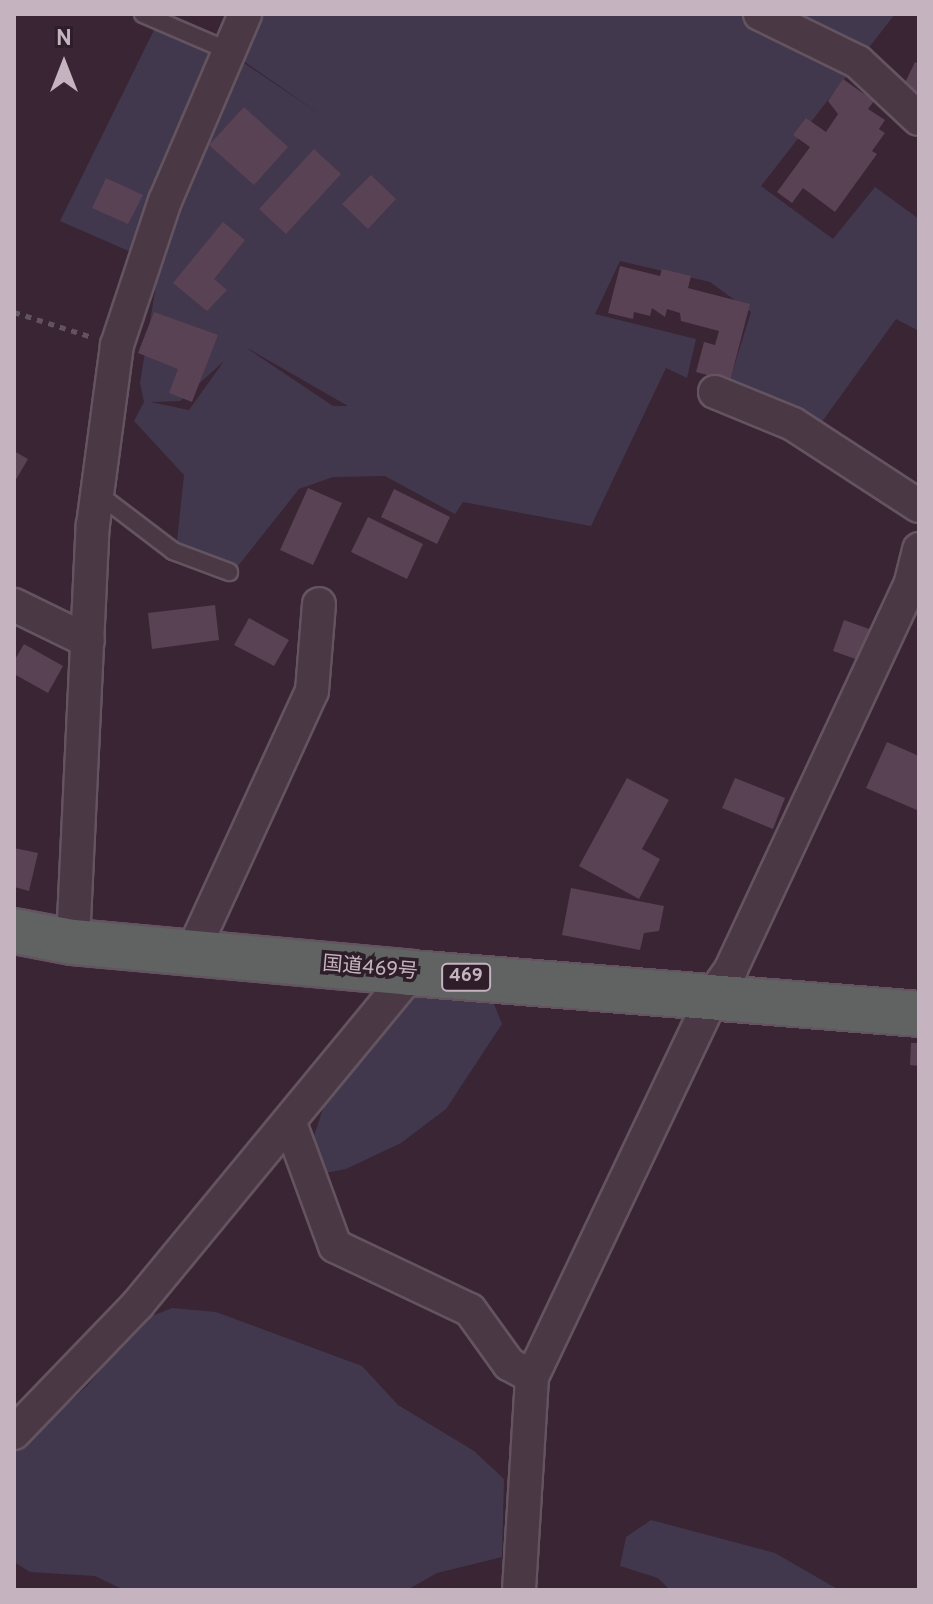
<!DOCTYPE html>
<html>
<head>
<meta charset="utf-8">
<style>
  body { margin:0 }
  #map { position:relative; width:933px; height:1604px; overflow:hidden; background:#392534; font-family:Overpass,"Noto Sans JP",sans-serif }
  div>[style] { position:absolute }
  .green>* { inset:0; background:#42384e }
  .building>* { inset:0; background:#594253 }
  .path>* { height:5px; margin-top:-2.5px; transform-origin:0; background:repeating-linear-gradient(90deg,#615364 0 6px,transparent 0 12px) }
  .roads { filter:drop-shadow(2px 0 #645460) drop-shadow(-2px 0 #645460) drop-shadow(0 2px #645460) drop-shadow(0 -2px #645460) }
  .service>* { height:16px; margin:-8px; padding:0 8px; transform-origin:8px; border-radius:8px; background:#4a3845 }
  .minor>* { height:32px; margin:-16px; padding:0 16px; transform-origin:16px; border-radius:16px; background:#4a3845 }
  .trunk>* { height:44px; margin:-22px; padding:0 22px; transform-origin:22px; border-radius:22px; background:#606361 }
  span { translate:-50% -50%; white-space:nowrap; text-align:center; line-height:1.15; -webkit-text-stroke:7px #2e1e2a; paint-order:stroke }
  .shield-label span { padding:2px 6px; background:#2e1e2a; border:2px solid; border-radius:6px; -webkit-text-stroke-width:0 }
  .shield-label { font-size:18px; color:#c5b4c0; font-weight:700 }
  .street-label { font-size:20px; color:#c5b4c0 }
  .frame { position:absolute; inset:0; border:16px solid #c5b4c0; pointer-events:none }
  .north { position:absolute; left:24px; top:24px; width:80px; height:80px; -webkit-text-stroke:6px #2e1e2a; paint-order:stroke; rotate:0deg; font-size:22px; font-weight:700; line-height:32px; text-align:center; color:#c5b4c0 }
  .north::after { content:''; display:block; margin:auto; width:28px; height:36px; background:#c5b4c0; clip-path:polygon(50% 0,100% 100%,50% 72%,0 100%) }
</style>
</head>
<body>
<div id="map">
  <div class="green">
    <div style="clip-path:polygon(evenodd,245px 14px,895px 14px,761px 186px,833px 239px,875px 187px,919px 219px,919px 331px,896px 319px,819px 426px,727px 389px,751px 312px,710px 282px,620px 261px,595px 314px,696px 339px,687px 378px,666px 368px,591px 526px,463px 502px,455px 514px,385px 476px,333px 477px,299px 489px,234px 571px,177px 541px,184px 475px,134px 421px,144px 402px,140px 383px,156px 285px,140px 256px,60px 221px,155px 28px,232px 55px,327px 119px,229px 51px,245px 14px,248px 349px,249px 349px,348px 406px,333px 406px,248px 349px,245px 14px,224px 361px,189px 410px,150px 402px,180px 401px,224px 361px)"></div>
    <div style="clip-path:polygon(417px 995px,492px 999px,502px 1024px,446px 1109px,401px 1143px,346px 1169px,315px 1175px,313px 1139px,334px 1075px)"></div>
    <div style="clip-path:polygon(172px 1308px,216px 1312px,362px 1366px,398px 1405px,474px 1451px,504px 1479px,502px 1557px,437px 1573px,407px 1590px,124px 1590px,95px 1576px,30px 1572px,14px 1562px,14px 1453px,88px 1385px,140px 1321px)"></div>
    <div style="clip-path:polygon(651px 1520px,775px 1553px,839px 1590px,670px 1590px,658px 1578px,620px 1566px,626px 1537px)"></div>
  </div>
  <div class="building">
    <div style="clip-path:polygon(915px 62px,919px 64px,919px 101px,900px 93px)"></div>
    <div style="clip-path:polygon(843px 79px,874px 101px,868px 109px,885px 120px,879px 129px,885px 133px,872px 151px,877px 154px,835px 212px,803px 188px,792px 203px,777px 192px,810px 147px,793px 135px,806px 118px,826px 132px,838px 114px,828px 101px)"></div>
    <div style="clip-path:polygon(244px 107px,288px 147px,254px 185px,209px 145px)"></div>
    <div style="clip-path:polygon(314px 149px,341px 174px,286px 234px,259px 209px)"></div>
    <div style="clip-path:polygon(371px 175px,396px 199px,368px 229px,342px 204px)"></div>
    <div style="clip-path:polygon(106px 178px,143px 195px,128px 224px,92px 208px)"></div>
    <div style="clip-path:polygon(223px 222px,245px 240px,214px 279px,227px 290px,207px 311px,173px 283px)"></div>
    <div style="clip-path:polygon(620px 266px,660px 276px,662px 269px,691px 276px,688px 288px,750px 304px,730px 381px,696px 372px,704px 342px,715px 345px,719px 331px,681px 321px,680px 313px,667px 309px,665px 317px,652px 308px,650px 316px,634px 312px,633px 319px,608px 313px)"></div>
    <div style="clip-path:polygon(154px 312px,218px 335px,192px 402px,169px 393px,178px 369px,138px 353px)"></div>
    <div style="clip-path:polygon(14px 451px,28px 459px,14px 483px)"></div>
    <div style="clip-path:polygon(308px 488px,342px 503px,313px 565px,280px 550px)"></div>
    <div style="clip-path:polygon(394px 489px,450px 517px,437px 544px,381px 517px)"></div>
    <div style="clip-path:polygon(368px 517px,423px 544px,407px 579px,351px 552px)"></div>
    <div style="clip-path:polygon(215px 605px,219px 640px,152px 649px,148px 613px)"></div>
    <div style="clip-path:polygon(249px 618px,289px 640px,274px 666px,234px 645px)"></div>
    <div style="clip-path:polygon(844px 620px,872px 630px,861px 661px,833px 651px)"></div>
    <div style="clip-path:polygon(24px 644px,63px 666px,48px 693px,14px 674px,14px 661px)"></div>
    <div style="clip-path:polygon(887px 742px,919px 756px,919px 811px,866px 788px)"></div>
    <div style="clip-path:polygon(627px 778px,669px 800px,642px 849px,660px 859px,639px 899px,579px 866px)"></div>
    <div style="clip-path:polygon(735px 778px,785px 798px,773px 829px,722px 808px)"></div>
    <div style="clip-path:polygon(14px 848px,38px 853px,29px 891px,14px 887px)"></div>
    <div style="clip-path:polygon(571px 888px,664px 906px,659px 931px,644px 933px,640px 950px,562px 935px)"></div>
    <div style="clip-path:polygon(911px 1043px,919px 1043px,919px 1066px,910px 1065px)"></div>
  </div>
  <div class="path">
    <div style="left:14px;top:312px;width:79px;rotate:17.7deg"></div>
  </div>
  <div class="roads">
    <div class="service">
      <div style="left:143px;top:14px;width:94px;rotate:23.3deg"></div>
      <div style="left:97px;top:493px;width:96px;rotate:37.3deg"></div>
      <div style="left:173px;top:551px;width:60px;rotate:20.6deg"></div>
    </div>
    <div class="minor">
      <div style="left:760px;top:14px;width:109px;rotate:26.1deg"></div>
      <div style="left:858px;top:62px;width:83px;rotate:43.1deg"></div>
      <div style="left:715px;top:392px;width:84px;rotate:22.3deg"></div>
      <div style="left:793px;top:424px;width:150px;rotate:33.1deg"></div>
      <div style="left:14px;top:605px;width:82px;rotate:25.9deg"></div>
      <div style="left:73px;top:942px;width:417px;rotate:-87.3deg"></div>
      <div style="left:93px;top:525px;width:182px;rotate:-82.4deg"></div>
      <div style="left:117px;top:345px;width:152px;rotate:-71.6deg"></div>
      <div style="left:165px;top:201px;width:203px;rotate:-66.8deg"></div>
      <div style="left:192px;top:953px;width:288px;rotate:-65.4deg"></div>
      <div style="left:312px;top:691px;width:87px;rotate:-85.4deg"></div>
      <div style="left:290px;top:1123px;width:131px;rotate:69.9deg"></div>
      <div style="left:335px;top:1246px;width:149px;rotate:25.4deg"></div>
      <div style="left:470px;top:1310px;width:67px;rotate:54.2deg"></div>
      <div style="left:509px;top:1364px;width:26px;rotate:29deg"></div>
      <div style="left:14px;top:1433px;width:179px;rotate:-46.1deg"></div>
      <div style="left:138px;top:1304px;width:429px;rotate:-50.5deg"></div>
      <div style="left:519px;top:1590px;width:213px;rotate:-86.5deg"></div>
      <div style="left:532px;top:1377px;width:423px;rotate:-64.6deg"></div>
      <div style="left:713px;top:995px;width:32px;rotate:-55deg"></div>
      <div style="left:731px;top:969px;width:423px;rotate:-65deg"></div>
      <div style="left:910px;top:586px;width:38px;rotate:-76deg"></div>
    </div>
    <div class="trunk">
      <div style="left:14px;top:931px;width:60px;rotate:10.6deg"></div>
      <div style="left:73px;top:942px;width:339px;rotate:5.2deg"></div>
      <div style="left:411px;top:973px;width:510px;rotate:4.61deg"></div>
    </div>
  </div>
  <div class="shield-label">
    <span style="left:466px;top:977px">469</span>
  </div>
  <div class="street-label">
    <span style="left:370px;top:969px;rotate:5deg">国道469号</span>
  </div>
  <div class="frame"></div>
  <div class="north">N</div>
</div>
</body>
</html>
